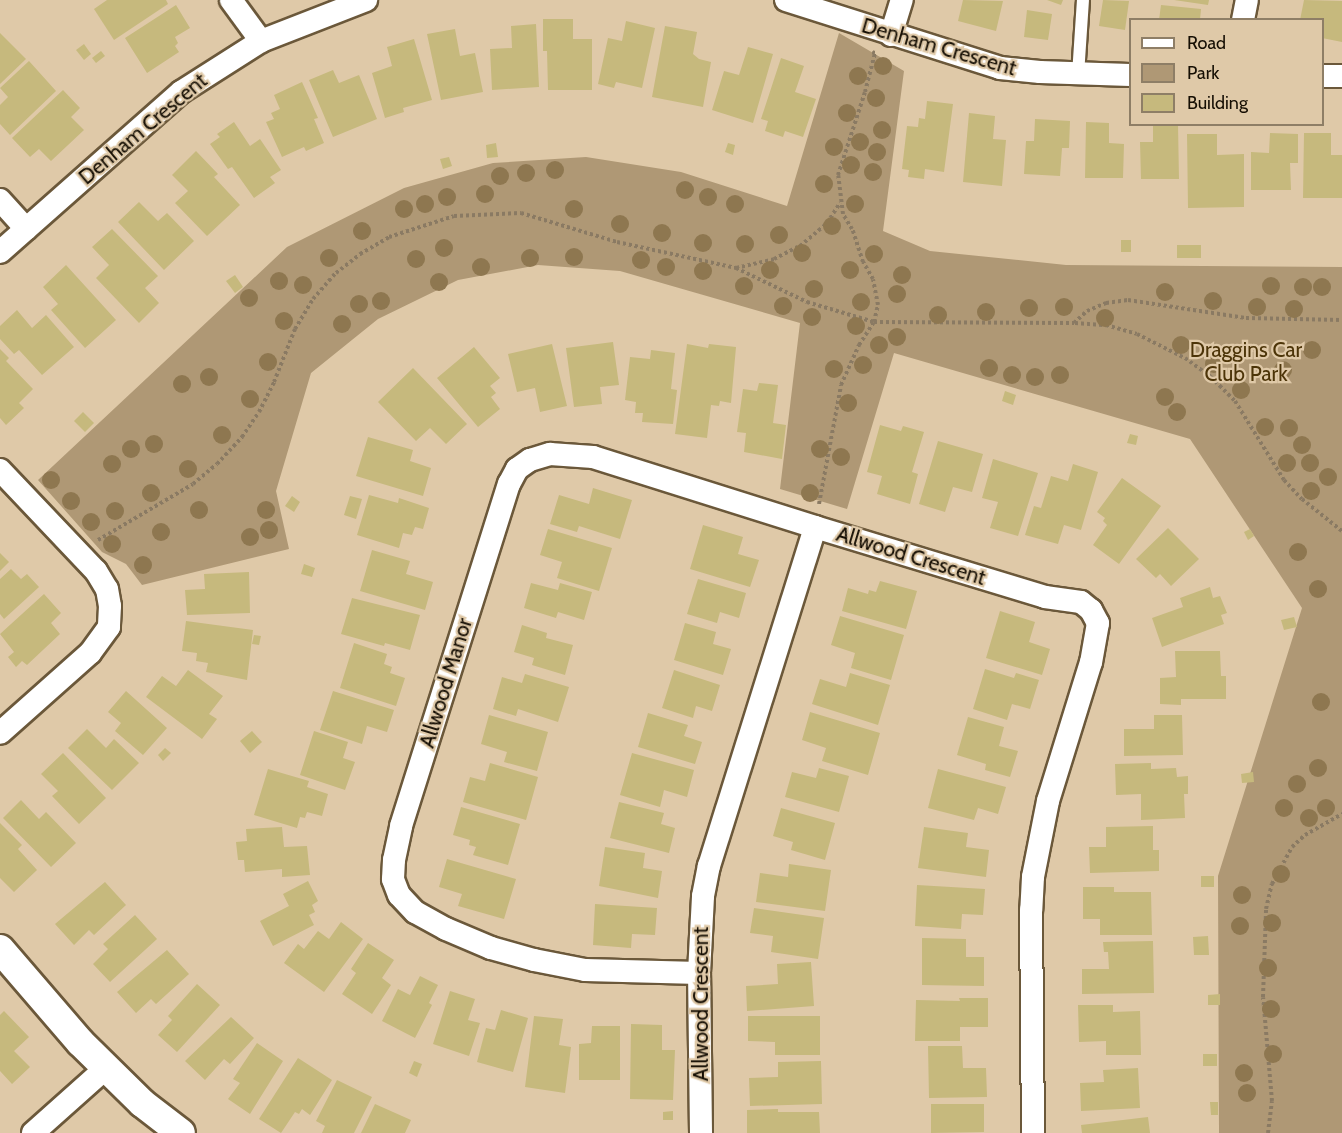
<!DOCTYPE html>
<html>
<head>
<meta charset="utf-8">
<style>
  body { margin:0 }
  #map { position:relative; width:1342px; height:1133px; overflow:hidden; background:#dfc9a8; font-family:Cabin,sans-serif }
  div>[style] { position:absolute }
  .green>* { inset:0; background:#af9875 }
  .building>* { inset:0; background:#c6b97d }
  .path>* { height:4px; margin-top:-2px; transform-origin:0; background:repeating-linear-gradient(90deg,#8a7a63 0 3px,transparent 0 6px) }
  .roads { filter:drop-shadow(2px 0 #6b583a) drop-shadow(-2px 0 #6b583a) drop-shadow(0 2px #6b583a) drop-shadow(0 -2px #6b583a) }
  .service>* { height:12px; margin:-6px; padding:0 6px; transform-origin:6px; border-radius:6px; background:#fff }
  .minor>* { height:22px; margin:-11px; padding:0 11px; transform-origin:11px; border-radius:11px; background:#fff }
  .tertiary>* { height:28px; margin:-14px; padding:0 14px; transform-origin:14px; border-radius:14px; background:#fff }
  .trees>* { width:18px; height:18px; margin:-9px; border-radius:50%; background:#8e7750 }
  span { translate:-50% -50%; white-space:nowrap; text-align:center; line-height:1.15; -webkit-text-stroke:4.5px #dfc9a8; paint-order:stroke }
  .street-label { font-size:21px; color:#150e03 }
  .park-label { font-size:21px; color:#4c3408 }
  .legend { position:absolute; left:1129px; top:18px; width:195px; height:108px; box-sizing:border-box; background:#dfc9a8; border:2px solid #8e7e66; margin:0; padding:8px 10px; list-style:none; font-size:18px; color:#150e03 }
  .legend li { display:flex; align-items:center; gap:12px; height:30px }
  .legend b { width:30px; border:2px solid #8e7e66 }
</style>
</head>
<body>
<div id="map">
  <div class="green">
    <div style="clip-path:polygon(839px 33px,904px 71px,883px 231px,930px 251px,1066px 265px,1342px 267px,1342px 1133px,1219px 1133px,1218px 876px,1302px 608px,1190px 439px,894px 353px,847px 509px,780px 489px,800px 323px,620px 271px,538px 265px,458px 280px,378px 319px,311px 373px,276px 491px,289px 549px,142px 585px,126px 564px,102px 552px,38px 480px,287px 247px,404px 188px,493px 163px,586px 157px,681px 172px,787px 206px)"></div>
  </div>
  <div class="building">
    <div style="clip-path:polygon(107px 0,166px 0,168px 4px,114px 40px,94px 9px)"></div>
    <div style="clip-path:polygon(963px 0,1003px 1px,996px 31px,958px 21px)"></div>
    <div style="clip-path:polygon(1047px 0,1063px 0,1061px 5px)"></div>
    <div style="clip-path:polygon(1103px 0,1129px 1px,1125px 30px,1099px 26px)"></div>
    <div style="clip-path:polygon(1174px 0,1209px 0,1208px 5px)"></div>
    <div style="clip-path:polygon(1304px 0,1342px 1px,1342px 42px,1322px 38px,1322px 20px,1300px 20px)"></div>
    <div style="clip-path:polygon(176px 5px,190px 28px,175px 37px,178px 43px,175px 46px,179px 52px,147px 73px,125px 38px)"></div>
    <div style="clip-path:polygon(1161px 5px,1201px 9px,1200px 20px,1159px 20px)"></div>
    <div style="clip-path:polygon(1027px 10px,1052px 14px,1048px 40px,1024px 37px)"></div>
    <div style="clip-path:polygon(543px 19px,573px 19px,573px 39px,592px 39px,592px 90px,548px 90px,547px 51px,543px 51px)"></div>
    <div style="clip-path:polygon(626px 21px,655px 28px,642px 88px,616px 82px,614px 88px,598px 84px,608px 38px,622px 41px)"></div>
    <div style="clip-path:polygon(536px 24px,539px 87px,492px 90px,490px 49px,512px 48px,511px 26px)"></div>
    <div style="clip-path:polygon(665px 26px,697px 32px,693px 54px,699px 59px,711px 62px,703px 107px,652px 97px)"></div>
    <div style="clip-path:polygon(455px 29px,460px 56px,475px 53px,483px 92px,441px 100px,427px 34px)"></div>
    <div style="clip-path:polygon(0 33px,26px 59px,0 84px)"></div>
    <div style="clip-path:polygon(414px 39px,432px 100px,403px 108px,404px 112px,385px 118px,372px 73px,392px 66px,387px 47px)"></div>
    <div style="clip-path:polygon(84px 44px,91px 54px,84px 60px,76px 50px)"></div>
    <div style="clip-path:polygon(748px 47px,773px 54px,753px 123px,712px 110px,724px 71px,739px 75px)"></div>
    <div style="clip-path:polygon(101px 51px,105px 56px,96px 63px,92px 58px)"></div>
    <div style="clip-path:polygon(781px 58px,804px 66px,795px 92px,816px 99px,803px 137px,785px 131px,783px 137px,765px 131px,768px 121px,761px 119px)"></div>
    <div style="clip-path:polygon(29px 61px,56px 91px,10px 135px,0 124px,0 105px,8px 97px,0 88px)"></div>
    <div style="clip-path:polygon(333px 70px,339px 83px,359px 75px,377px 119px,333px 137px,309px 80px)"></div>
    <div style="clip-path:polygon(302px 82px,318px 118px,314px 119px,324px 143px,306px 151px,304px 147px,282px 157px,266px 122px,274px 119px,271px 113px,280px 109px,274px 95px)"></div>
    <div style="clip-path:polygon(63px 90px,80px 108px,71px 117px,84px 130px,51px 161px,39px 149px,30px 157px,12px 138px)"></div>
    <div style="clip-path:polygon(927px 101px,953px 104px,944px 172px,925px 169px,924px 179px,908px 177px,909px 170px,902px 169px,907px 126px,918px 127px,919px 118px,925px 119px)"></div>
    <div style="clip-path:polygon(969px 113px,995px 116px,993px 139px,1006px 140px,1002px 186px,963px 182px)"></div>
    <div style="clip-path:polygon(1035px 119px,1070px 121px,1069px 148px,1062px 148px,1060px 176px,1024px 174px,1026px 141px,1034px 141px)"></div>
    <div style="clip-path:polygon(234px 122px,250px 146px,260px 139px,281px 170px,270px 177px,275px 183px,254px 198px,232px 167px,228px 169px,210px 144px,220px 137px,217px 134px)"></div>
    <div style="clip-path:polygon(1086px 122px,1109px 123px,1109px 143px,1124px 144px,1123px 178px,1085px 178px)"></div>
    <div style="clip-path:polygon(1153px 124px,1178px 124px,1179px 179px,1141px 179px,1140px 142px,1153px 142px)"></div>
    <div style="clip-path:polygon(1270px 133px,1298px 134px,1298px 163px,1290px 163px,1291px 190px,1251px 190px,1251px 152px,1269px 153px)"></div>
    <div style="clip-path:polygon(1304px 133px,1331px 133px,1331px 155px,1342px 155px,1342px 198px,1303px 198px)"></div>
    <div style="clip-path:polygon(1187px 134px,1217px 134px,1217px 155px,1244px 154px,1244px 207px,1188px 208px)"></div>
    <div style="clip-path:polygon(496px 143px,498px 157px,487px 158px,486px 145px)"></div>
    <div style="clip-path:polygon(728px 143px,735px 145px,733px 155px,725px 152px)"></div>
    <div style="clip-path:polygon(196px 151px,218px 174px,214px 177px,240px 205px,207px 236px,175px 203px,188px 191px,172px 175px)"></div>
    <div style="clip-path:polygon(449px 157px,452px 166px,443px 169px,440px 159px)"></div>
    <div style="clip-path:polygon(139px 202px,158px 221px,167px 213px,194px 241px,164px 270px,118px 222px)"></div>
    <div style="clip-path:polygon(112px 229px,158px 276px,145px 288px,159px 303px,139px 323px,96px 278px,109px 265px,92px 247px)"></div>
    <div style="clip-path:polygon(1121px 240px,1131px 240px,1131px 252px,1121px 252px)"></div>
    <div style="clip-path:polygon(1177px 245px,1201px 245px,1201px 258px,1177px 258px)"></div>
    <div style="clip-path:polygon(66px 265px,116px 320px,85px 348px,51px 310px,58px 304px,43px 287px)"></div>
    <div style="clip-path:polygon(235px 275px,243px 287px,235px 293px,226px 281px)"></div>
    <div style="clip-path:polygon(17px 310px,32px 328px,46px 315px,74px 347px,42px 375px,19px 350px,14px 354px,0 339px,0 326px)"></div>
    <div style="clip-path:polygon(613px 342px,619px 385px,600px 387px,602px 404px,574px 407px,566px 348px)"></div>
    <div style="clip-path:polygon(552px 344px,567px 406px,540px 412px,535px 388px,517px 392px,508px 354px)"></div>
    <div style="clip-path:polygon(687px 344px,708px 348px,709px 344px,736px 347px,731px 403px,720px 401px,719px 406px,711px 405px,707px 438px,675px 434px)"></div>
    <div style="clip-path:polygon(474px 347px,500px 378px,490px 386px,496px 393px,491px 397px,500px 409px,478px 427px,437px 378px)"></div>
    <div style="clip-path:polygon(0 349px,9px 358px,6px 361px,33px 389px,19px 403px,24px 408px,6px 425px,0 418px)"></div>
    <div style="clip-path:polygon(651px 350px,675px 353px,671px 389px,677px 390px,673px 424px,642px 422px,643px 413px,635px 413px,636px 402px,625px 400px,630px 357px,650px 359px)"></div>
    <div style="clip-path:polygon(413px 368px,467px 424px,446px 444px,430px 428px,416px 441px,378px 402px)"></div>
    <div style="clip-path:polygon(759px 383px,778px 385px,773px 423px,786px 425px,782px 459px,744px 452px,746px 433px,737px 432px,743px 389px,757px 391px)"></div>
    <div style="clip-path:polygon(1005px 391px,1016px 395px,1013px 405px,1002px 401px)"></div>
    <div style="clip-path:polygon(83px 412px,94px 423px,85px 432px,74px 421px)"></div>
    <div style="clip-path:polygon(880px 425px,901px 431px,903px 426px,924px 432px,912px 472px,918px 474px,910px 504px,877px 494px,882px 476px,867px 472px)"></div>
    <div style="clip-path:polygon(1130px 434px,1138px 436px,1136px 445px,1127px 443px)"></div>
    <div style="clip-path:polygon(368px 437px,413px 450px,410px 461px,431px 468px,423px 496px,356px 476px)"></div>
    <div style="clip-path:polygon(938px 441px,983px 454px,972px 492px,953px 487px,945px 512px,919px 504px)"></div>
    <div style="clip-path:polygon(993px 459px,1038px 473px,1018px 536px,990px 528px,998px 502px,982px 498px)"></div>
    <div style="clip-path:polygon(1073px 464px,1098px 472px,1081px 530px,1064px 525px,1058px 544px,1025px 535px,1034px 506px,1041px 508px,1051px 476px,1068px 481px)"></div>
    <div style="clip-path:polygon(1122px 478px,1161px 506px,1119px 564px,1093px 545px,1107px 525px,1103px 521px,1105px 518px,1097px 512px)"></div>
    <div style="clip-path:polygon(593px 488px,632px 500px,620px 539px,579px 526px,577px 532px,550px 524px,559px 495px,589px 504px)"></div>
    <div style="clip-path:polygon(369px 495px,398px 503px,399px 498px,429px 508px,423px 529px,415px 527px,412px 535px,403px 533px,399px 548px,357px 535px)"></div>
    <div style="clip-path:polygon(292px 496px,300px 502px,294px 512px,285px 506px)"></div>
    <div style="clip-path:polygon(350px 496px,362px 499px,356px 519px,344px 515px)"></div>
    <div style="clip-path:polygon(703px 525px,743px 537px,738px 554px,759px 560px,750px 587px,690px 569px)"></div>
    <div style="clip-path:polygon(1168px 528px,1199px 559px,1171px 586px,1160px 574px,1156px 578px,1136px 559px)"></div>
    <div style="clip-path:polygon(548px 529px,612px 548px,599px 591px,557px 578px,562px 562px,540px 555px)"></div>
    <div style="clip-path:polygon(1250px 529px,1254px 536px,1248px 540px,1244px 532px)"></div>
    <div style="clip-path:polygon(372px 550px,410px 561px,406px 574px,433px 582px,425px 610px,360px 591px)"></div>
    <div style="clip-path:polygon(0 553px,9px 562px,0 571px)"></div>
    <div style="clip-path:polygon(304px 564px,315px 568px,312px 577px,301px 574px)"></div>
    <div style="clip-path:polygon(11px 569px,21px 579px,27px 574px,39px 587px,4px 619px,0 614px,0 579px)"></div>
    <div style="clip-path:polygon(249px 572px,250px 613px,187px 615px,185px 590px,205px 589px,204px 574px)"></div>
    <div style="clip-path:polygon(698px 579px,746px 593px,739px 618px,720px 612px,717px 623px,687px 614px)"></div>
    <div style="clip-path:polygon(880px 581px,917px 591px,906px 629px,842px 611px,848px 588px,868px 594px,869px 590px,876px 592px)"></div>
    <div style="clip-path:polygon(531px 583px,558px 590px,560px 583px,592px 592px,584px 620px,558px 612px,556px 618px,524px 608px)"></div>
    <div style="clip-path:polygon(1210px 587px,1213px 598px,1220px 596px,1227px 613px,1221px 615px,1224px 624px,1162px 647px,1152px 618px,1183px 607px,1180px 598px)"></div>
    <div style="clip-path:polygon(44px 594px,61px 613px,51px 623px,60px 634px,27px 665px,22px 661px,16px 667px,8px 657px,14px 652px,0 634px)"></div>
    <div style="clip-path:polygon(352px 598px,420px 615px,410px 650px,385px 643px,384px 646px,341px 634px)"></div>
    <div style="clip-path:polygon(1000px 611px,1035px 622px,1029px 642px,1050px 649px,1042px 675px,986px 658px)"></div>
    <div style="clip-path:polygon(840px 616px,904px 635px,891px 680px,851px 668px,855px 653px,831px 645px)"></div>
    <div style="clip-path:polygon(1294px 617px,1297px 627px,1284px 630px,1281px 620px)"></div>
    <div style="clip-path:polygon(186px 621px,253px 630px,247px 680px,206px 672px,208px 663px,196px 661px,197px 653px,182px 651px)"></div>
    <div style="clip-path:polygon(685px 623px,716px 632px,713px 644px,731px 649px,723px 675px,674px 660px)"></div>
    <div style="clip-path:polygon(522px 625px,547px 633px,546px 638px,573px 645px,565px 675px,532px 665px,534px 658px,514px 652px)"></div>
    <div style="clip-path:polygon(254px 635px,261px 636px,259px 645px,252px 644px)"></div>
    <div style="clip-path:polygon(354px 643px,387px 654px,384px 664px,392px 667px,390px 673px,405px 678px,396px 706px,340px 688px)"></div>
    <div style="clip-path:polygon(1175px 651px,1220px 651px,1221px 676px,1226px 676px,1226px 699px,1181px 699px,1181px 705px,1160px 704px,1160px 678px,1176px 677px)"></div>
    <div style="clip-path:polygon(985px 669px,1014px 678px,1016px 673px,1039px 680px,1030px 709px,1012px 704px,1007px 720px,973px 709px)"></div>
    <div style="clip-path:polygon(188px 670px,223px 696px,209px 714px,217px 719px,202px 739px,146px 697px,162px 676px,176px 686px)"></div>
    <div style="clip-path:polygon(674px 670px,720px 685px,712px 711px,696px 706px,693px 718px,662px 708px)"></div>
    <div style="clip-path:polygon(850px 673px,890px 685px,878px 725px,812px 704px,820px 679px,846px 687px)"></div>
    <div style="clip-path:polygon(525px 674px,569px 687px,558px 722px,518px 709px,516px 716px,493px 709px,502px 677px,522px 683px)"></div>
    <div style="clip-path:polygon(126px 691px,167px 728px,143px 755px,115px 731px,121px 723px,108px 712px)"></div>
    <div style="clip-path:polygon(333px 691px,394px 710px,387px 732px,367px 726px,362px 744px,320px 730px)"></div>
    <div style="clip-path:polygon(810px 712px,880px 733px,868px 775px,822px 761px,826px 748px,802px 740px)"></div>
    <div style="clip-path:polygon(648px 713px,688px 725px,684px 736px,702px 742px,695px 764px,638px 747px)"></div>
    <div style="clip-path:polygon(489px 715px,548px 732px,537px 771px,504px 762px,507px 752px,481px 744px)"></div>
    <div style="clip-path:polygon(1154px 715px,1182px 715px,1183px 755px,1124px 756px,1124px 729px,1154px 729px)"></div>
    <div style="clip-path:polygon(968px 717px,1004px 727px,999px 746px,1018px 751px,1010px 777px,985px 770px,986px 764px,957px 755px)"></div>
    <div style="clip-path:polygon(87px 729px,106px 748px,114px 739px,139px 763px,112px 790px,68px 748px)"></div>
    <div style="clip-path:polygon(252px 731px,262px 742px,250px 753px,240px 741px)"></div>
    <div style="clip-path:polygon(314px 731px,348px 742px,343px 758px,355px 762px,345px 790px,300px 775px)"></div>
    <div style="clip-path:polygon(165px 748px,171px 753px,163px 761px,158px 755px)"></div>
    <div style="clip-path:polygon(63px 753px,106px 798px,79px 824px,52px 796px,58px 791px,41px 774px)"></div>
    <div style="clip-path:polygon(632px 753px,694px 770px,687px 797px,664px 790px,660px 807px,620px 795px)"></div>
    <div style="clip-path:polygon(490px 763px,538px 777px,526px 820px,463px 802px,470px 777px,485px 781px)"></div>
    <div style="clip-path:polygon(1151px 763px,1151px 769px,1176px 768px,1177px 777px,1188px 776px,1188px 794px,1184px 794px,1185px 818px,1141px 820px,1141px 794px,1116px 795px,1115px 764px)"></div>
    <div style="clip-path:polygon(819px 768px,849px 776px,839px 812px,785px 797px,792px 772px,816px 778px)"></div>
    <div style="clip-path:polygon(268px 769px,309px 781px,307px 787px,328px 794px,322px 816px,307px 812px,305px 818px,300px 817px,297px 828px,254px 815px)"></div>
    <div style="clip-path:polygon(938px 769px,1006px 787px,998px 814px,978px 808px,974px 820px,928px 808px)"></div>
    <div style="clip-path:polygon(1253px 772px,1254px 782px,1242px 783px,1241px 774px)"></div>
    <div style="clip-path:polygon(21px 800px,39px 819px,46px 812px,76px 843px,51px 867px,3px 818px)"></div>
    <div style="clip-path:polygon(619px 802px,664px 813px,661px 824px,675px 828px,669px 853px,610px 838px)"></div>
    <div style="clip-path:polygon(461px 807px,520px 824px,508px 865px,473px 855px,476px 847px,469px 845px,470px 840px,453px 835px)"></div>
    <div style="clip-path:polygon(781px 808px,835px 823px,825px 860px,791px 850px,793px 842px,773px 836px)"></div>
    <div style="clip-path:polygon(0 823px,22px 845px,18px 849px,37px 870px,14px 892px,0 878px)"></div>
    <div style="clip-path:polygon(1153px 826px,1153px 850px,1159px 850px,1159px 871px,1090px 873px,1089px 847px,1106px 847px,1106px 827px)"></div>
    <div style="clip-path:polygon(282px 827px,284px 847px,307px 846px,310px 875px,282px 877px,282px 869px,245px 872px,244px 860px,238px 860px,236px 842px,247px 841px,246px 829px)"></div>
    <div style="clip-path:polygon(924px 827px,968px 833px,966px 847px,989px 850px,986px 877px,918px 868px)"></div>
    <div style="clip-path:polygon(605px 847px,645px 853px,643px 868px,662px 871px,658px 898px,599px 886px)"></div>
    <div style="clip-path:polygon(447px 859px,516px 879px,504px 919px,458px 906px,462px 894px,439px 887px)"></div>
    <div style="clip-path:polygon(789px 864px,831px 870px,825px 911px,756px 902px,760px 873px,788px 877px)"></div>
    <div style="clip-path:polygon(1201px 876px,1214px 876px,1214px 887px,1201px 887px)"></div>
    <div style="clip-path:polygon(308px 881px,318px 901px,312px 905px,315px 912px,309px 915px,314px 925px,273px 946px,260px 921px,289px 906px,283px 894px)"></div>
    <div style="clip-path:polygon(105px 882px,126px 905px,94px 935px,89px 930px,74px 945px,55px 924px)"></div>
    <div style="clip-path:polygon(917px 885px,985px 889px,983px 915px,962px 914px,961px 929px,915px 926px)"></div>
    <div style="clip-path:polygon(1083px 887px,1114px 887px,1114px 892px,1151px 892px,1152px 935px,1100px 935px,1100px 919px,1083px 919px)"></div>
    <div style="clip-path:polygon(595px 904px,657px 908px,655px 935px,632px 934px,631px 948px,593px 945px)"></div>
    <div style="clip-path:polygon(754px 908px,824px 918px,818px 959px,771px 952px,773px 936px,750px 933px)"></div>
    <div style="clip-path:polygon(135px 915px,157px 939px,110px 982px,93px 964px,108px 949px,103px 944px)"></div>
    <div style="clip-path:polygon(341px 922px,363px 939px,324px 992px,284px 963px,298px 944px,304px 949px,318px 931px,329px 939px)"></div>
    <div style="clip-path:polygon(1208px 936px,1209px 955px,1194px 955px,1193px 937px)"></div>
    <div style="clip-path:polygon(922px 938px,966px 939px,966px 957px,984px 957px,984px 986px,922px 985px)"></div>
    <div style="clip-path:polygon(1153px 941px,1154px 993px,1082px 994px,1082px 969px,1109px 969px,1108px 952px,1104px 952px,1103px 942px)"></div>
    <div style="clip-path:polygon(368px 943px,394px 960px,382px 978px,391px 985px,372px 1014px,342px 994px,356px 973px,351px 969px)"></div>
    <div style="clip-path:polygon(167px 950px,189px 974px,156px 1004px,151px 999px,136px 1013px,117px 992px)"></div>
    <div style="clip-path:polygon(811px 962px,814px 1006px,747px 1011px,746px 986px,778px 984px,777px 964px)"></div>
    <div style="clip-path:polygon(420px 976px,438px 985px,429px 1003px,432px 1005px,415px 1038px,382px 1021px,398px 989px,410px 995px)"></div>
    <div style="clip-path:polygon(197px 984px,220px 1005px,177px 1052px,158px 1035px,172px 1020px,168px 1016px)"></div>
    <div style="clip-path:polygon(450px 991px,475px 999px,468px 1020px,480px 1023px,469px 1056px,433px 1044px)"></div>
    <div style="clip-path:polygon(1220px 994px,1220px 1005px,1208px 1005px,1208px 995px)"></div>
    <div style="clip-path:polygon(959px 998px,988px 998px,988px 1027px,960px 1027px,960px 1041px,915px 1041px,916px 1000px,960px 1001px)"></div>
    <div style="clip-path:polygon(1078px 1005px,1113px 1005px,1113px 1012px,1140px 1011px,1141px 1055px,1106px 1055px,1106px 1041px,1079px 1042px)"></div>
    <div style="clip-path:polygon(501px 1010px,528px 1018px,513px 1072px,477px 1062px,486px 1028px,495px 1030px)"></div>
    <div style="clip-path:polygon(4px 1011px,29px 1037px,14px 1051px,30px 1067px,12px 1084px,0 1071px,0 1015px)"></div>
    <div style="clip-path:polygon(534px 1016px,563px 1019px,559px 1045px,571px 1047px,565px 1093px,525px 1087px)"></div>
    <div style="clip-path:polygon(748px 1016px,820px 1016px,820px 1055px,775px 1055px,775px 1042px,748px 1041px)"></div>
    <div style="clip-path:polygon(231px 1017px,254px 1038px,230px 1064px,224px 1059px,205px 1080px,185px 1061px)"></div>
    <div style="clip-path:polygon(631px 1024px,662px 1025px,662px 1050px,675px 1050px,673px 1100px,630px 1099px)"></div>
    <div style="clip-path:polygon(592px 1026px,620px 1026px,620px 1080px,579px 1080px,579px 1044px,591px 1043px)"></div>
    <div style="clip-path:polygon(257px 1043px,283px 1061px,250px 1114px,228px 1099px,240px 1083px,233px 1079px)"></div>
    <div style="clip-path:polygon(928px 1046px,962px 1046px,963px 1068px,986px 1068px,987px 1097px,929px 1098px)"></div>
    <div style="clip-path:polygon(1203px 1054px,1217px 1054px,1217px 1066px,1203px 1066px)"></div>
    <div style="clip-path:polygon(298px 1058px,332px 1080px,310px 1115px,302px 1109px,299px 1114px,295px 1112px,281px 1133px,259px 1119px)"></div>
    <div style="clip-path:polygon(414px 1061px,422px 1064px,417px 1077px,409px 1073px)"></div>
    <div style="clip-path:polygon(821px 1061px,822px 1104px,750px 1106px,749px 1078px,778px 1077px,778px 1062px)"></div>
    <div style="clip-path:polygon(1138px 1068px,1140px 1108px,1081px 1111px,1080px 1083px,1104px 1082px,1103px 1070px)"></div>
    <div style="clip-path:polygon(337px 1080px,372px 1097px,354px 1133px,322px 1133px,325px 1126px,316px 1121px)"></div>
    <div style="clip-path:polygon(1210px 1102px,1218px 1102px,1218px 1115px,1211px 1115px)"></div>
    <div style="clip-path:polygon(375px 1104px,411px 1120px,405px 1133px,361px 1133px)"></div>
    <div style="clip-path:polygon(931px 1104px,984px 1104px,984px 1132px,931px 1133px)"></div>
    <div style="clip-path:polygon(778px 1109px,778px 1112px,819px 1112px,820px 1133px,747px 1133px,747px 1110px)"></div>
    <div style="clip-path:polygon(673px 1111px,673px 1120px,663px 1120px,663px 1112px)"></div>
    <div style="clip-path:polygon(1148px 1117px,1150px 1133px,1082px 1133px,1081px 1125px)"></div>
  </div>
  <div class="path">
    <div style="left:736px;top:268px;width:39px;rotate:-13deg"></div>
    <div style="left:774px;top:259px;width:29px;rotate:-27deg"></div>
    <div style="left:800px;top:246px;width:35px;rotate:-40deg"></div>
    <div style="left:827px;top:223px;width:24px;rotate:-57deg"></div>
    <div style="left:1075px;top:323px;width:31px;rotate:4deg"></div>
    <div style="left:1106px;top:325px;width:32px;rotate:16deg"></div>
    <div style="left:1137px;top:334px;width:54px;rotate:26.6deg"></div>
    <div style="left:1185px;top:358px;width:32px;rotate:36deg"></div>
    <div style="left:1211px;top:377px;width:34px;rotate:45deg"></div>
    <div style="left:1235px;top:401px;width:93px;rotate:58.2deg"></div>
    <div style="left:1284px;top:480px;width:26px;rotate:47deg"></div>
    <div style="left:1302px;top:499px;width:51px;rotate:38.7deg"></div>
    <div style="left:819px;top:504px;width:121px;rotate:-79.5deg"></div>
    <div style="left:841px;top:385px;width:44px;rotate:-65.8deg"></div>
    <div style="left:859px;top:345px;width:27px;rotate:-57deg"></div>
    <div style="left:874px;top:322px;width:17px;rotate:-77deg"></div>
    <div style="left:878px;top:305px;width:26px;rotate:-101deg"></div>
    <div style="left:873px;top:279px;width:20px;rotate:-120deg"></div>
    <div style="left:863px;top:262px;width:35px;rotate:-108deg"></div>
    <div style="left:852px;top:229px;width:17px;rotate:-121deg"></div>
    <div style="left:843px;top:214px;width:39px;rotate:-97deg"></div>
    <div style="left:838px;top:175px;width:87px;rotate:-72deg"></div>
    <div style="left:865px;top:92px;width:40px;rotate:-75.6deg"></div>
    <div style="left:875px;top:53px;width:3px;rotate:-162deg"></div>
    <div style="left:98px;top:540px;width:110px;rotate:-30.5deg"></div>
    <div style="left:193px;top:484px;width:31px;rotate:-40deg"></div>
    <div style="left:217px;top:464px;width:37px;rotate:-47deg"></div>
    <div style="left:242px;top:437px;width:30px;rotate:-56deg"></div>
    <div style="left:259px;top:412px;width:34px;rotate:-63deg"></div>
    <div style="left:274px;top:382px;width:57px;rotate:-68.4deg"></div>
    <div style="left:295px;top:329px;width:35px;rotate:-59deg"></div>
    <div style="left:313px;top:299px;width:35px;rotate:-49deg"></div>
    <div style="left:336px;top:273px;width:31px;rotate:-38deg"></div>
    <div style="left:360px;top:254px;width:34px;rotate:-30deg"></div>
    <div style="left:389px;top:237px;width:68px;rotate:-17.9deg"></div>
    <div style="left:454px;top:216px;width:67px;rotate:-2.6deg"></div>
    <div style="left:521px;top:213px;width:100px;rotate:16.8deg"></div>
    <div style="left:617px;top:242px;width:122px;rotate:12.3deg"></div>
    <div style="left:736px;top:268px;width:79px;rotate:25.6deg"></div>
    <div style="left:807px;top:302px;width:70px;rotate:16.6deg"></div>
    <div style="left:874px;top:322px;width:200px;rotate:0.3deg"></div>
    <div style="left:1074px;top:323px;width:18px;rotate:-43deg"></div>
    <div style="left:1087px;top:311px;width:21px;rotate:-23deg"></div>
    <div style="left:1106px;top:303px;width:22px;rotate:-8deg"></div>
    <div style="left:1128px;top:300px;width:119px;rotate:8.7deg"></div>
    <div style="left:1246px;top:318px;width:96px;rotate:1.2deg"></div>
    <div style="left:1268px;top:1133px;width:32px;rotate:-83deg"></div>
    <div style="left:1272px;top:1101px;width:104px;rotate:-94.9deg"></div>
    <div style="left:1263px;top:997px;width:88px;rotate:-88deg"></div>
    <div style="left:1266px;top:909px;width:26px;rotate:-77deg"></div>
    <div style="left:1272px;top:884px;width:42px;rotate:-61.6deg"></div>
    <div style="left:1292px;top:847px;width:18px;rotate:-43deg"></div>
    <div style="left:1305px;top:835px;width:43px;rotate:-29.6deg"></div>
  </div>
  <div class="roads">
    <div class="service">
      <div style="left:1078px;top:75px;width:75px;rotate:-86.2deg"></div>
    </div>
    <div class="minor">
      <div style="left:231px;top:0;width:51px;rotate:53.8deg"></div>
      <div style="left:786px;top:0;width:225px;rotate:17.6deg"></div>
      <div style="left:1000px;top:68px;width:40px;rotate:5.7deg"></div>
      <div style="left:1040px;top:72px;width:90px;rotate:1.9deg"></div>
      <div style="left:1243px;top:20px;width:20px;rotate:-79deg"></div>
      <div style="left:891px;top:35px;width:37px;rotate:-73deg"></div>
      <div style="left:1322px;top:76px;width:20px"></div>
      <div style="left:0;top:200px;width:39px;rotate:48deg"></div>
      <div style="left:0;top:252px;width:242px;rotate:-41.5deg"></div>
      <div style="left:181px;top:92px;width:95px;rotate:-32.5deg"></div>
      <div style="left:261px;top:41px;width:113px;rotate:-21.3deg"></div>
      <div style="left:0;top:470px;width:139px;rotate:46.5deg"></div>
      <div style="left:96px;top:571px;width:21px;rotate:59deg"></div>
      <div style="left:107px;top:589px;width:17px;rotate:80deg"></div>
      <div style="left:110px;top:606px;width:21px;rotate:93deg"></div>
      <div style="left:109px;top:627px;width:32px;rotate:126deg"></div>
      <div style="left:90px;top:653px;width:120px;rotate:138.4deg"></div>
      <div style="left:699px;top:973px;width:114px;rotate:-178.5deg"></div>
      <div style="left:585px;top:970px;width:52px;rotate:-168.9deg"></div>
      <div style="left:534px;top:960px;width:45px;rotate:-164.4deg"></div>
      <div style="left:491px;top:948px;width:49px;rotate:-157.1deg"></div>
      <div style="left:446px;top:929px;width:35px;rotate:-151deg"></div>
      <div style="left:415px;top:912px;width:23px;rotate:-133deg"></div>
      <div style="left:399px;top:895px;width:17px;rotate:-111deg"></div>
      <div style="left:393px;top:879px;width:19px;rotate:-87deg"></div>
      <div style="left:394px;top:860px;width:35px;rotate:-78deg"></div>
      <div style="left:401px;top:826px;width:359px;rotate:-72.5deg"></div>
      <div style="left:509px;top:484px;width:17px;rotate:-62deg"></div>
      <div style="left:517px;top:469px;width:16px;rotate:-35deg"></div>
      <div style="left:530px;top:460px;width:21px;rotate:-17deg"></div>
      <div style="left:550px;top:454px;width:43px;rotate:4deg"></div>
      <div style="left:593px;top:457px;width:233px;rotate:17.5deg"></div>
      <div style="left:33px;top:1133px;width:98px;rotate:-41.7deg"></div>
      <div style="left:701px;top:1133px;width:160px;rotate:-90.7deg"></div>
      <div style="left:699px;top:973px;width:77px;rotate:-87deg"></div>
      <div style="left:703px;top:896px;width:31px;rotate:-79deg"></div>
      <div style="left:709px;top:866px;width:355px;rotate:-72.6deg"></div>
      <div style="left:815px;top:527px;width:240px;rotate:16.9deg"></div>
      <div style="left:1045px;top:597px;width:36px;rotate:8deg"></div>
      <div style="left:1081px;top:602px;width:13px;rotate:39deg"></div>
      <div style="left:1091px;top:610px;width:15px;rotate:62deg"></div>
      <div style="left:1098px;top:623px;width:40px;rotate:100deg"></div>
      <div style="left:1091px;top:662px;width:145px;rotate:107.2deg"></div>
      <div style="left:1048px;top:801px;width:77px;rotate:101.2deg"></div>
      <div style="left:1033px;top:877px;width:33px;rotate:93deg"></div>
      <div style="left:1031px;top:910px;width:223px;rotate:89.5deg"></div>
    </div>
    <div class="tertiary">
      <div style="left:0;top:949px;width:123px;rotate:49.3deg"></div>
      <div style="left:80px;top:1042px;width:87px;rotate:44.5deg"></div>
      <div style="left:142px;top:1103px;width:49px;rotate:37.6deg"></div>
    </div>
  </div>
  <div class="trees">
    <div style="left:883px;top:66px"></div>
    <div style="left:858px;top:76px"></div>
    <div style="left:876px;top:98px"></div>
    <div style="left:847px;top:113px"></div>
    <div style="left:882px;top:130px"></div>
    <div style="left:860px;top:142px"></div>
    <div style="left:834px;top:147px"></div>
    <div style="left:877px;top:152px"></div>
    <div style="left:851px;top:165px"></div>
    <div style="left:555px;top:170px"></div>
    <div style="left:873px;top:172px"></div>
    <div style="left:526px;top:173px"></div>
    <div style="left:500px;top:176px"></div>
    <div style="left:824px;top:184px"></div>
    <div style="left:685px;top:190px"></div>
    <div style="left:485px;top:194px"></div>
    <div style="left:447px;top:197px"></div>
    <div style="left:708px;top:197px"></div>
    <div style="left:425px;top:204px"></div>
    <div style="left:735px;top:204px"></div>
    <div style="left:855px;top:204px"></div>
    <div style="left:404px;top:209px"></div>
    <div style="left:574px;top:209px"></div>
    <div style="left:620px;top:224px"></div>
    <div style="left:832px;top:226px"></div>
    <div style="left:362px;top:231px"></div>
    <div style="left:662px;top:233px"></div>
    <div style="left:779px;top:235px"></div>
    <div style="left:703px;top:243px"></div>
    <div style="left:745px;top:244px"></div>
    <div style="left:444px;top:248px"></div>
    <div style="left:802px;top:253px"></div>
    <div style="left:874px;top:254px"></div>
    <div style="left:574px;top:257px"></div>
    <div style="left:329px;top:258px"></div>
    <div style="left:530px;top:258px"></div>
    <div style="left:416px;top:259px"></div>
    <div style="left:641px;top:260px"></div>
    <div style="left:481px;top:267px"></div>
    <div style="left:666px;top:267px"></div>
    <div style="left:770px;top:270px"></div>
    <div style="left:850px;top:270px"></div>
    <div style="left:703px;top:271px"></div>
    <div style="left:902px;top:275px"></div>
    <div style="left:279px;top:281px"></div>
    <div style="left:439px;top:282px"></div>
    <div style="left:303px;top:285px"></div>
    <div style="left:744px;top:286px"></div>
    <div style="left:1271px;top:286px"></div>
    <div style="left:1303px;top:287px"></div>
    <div style="left:1322px;top:287px"></div>
    <div style="left:814px;top:289px"></div>
    <div style="left:1165px;top:292px"></div>
    <div style="left:897px;top:294px"></div>
    <div style="left:249px;top:298px"></div>
    <div style="left:381px;top:301px"></div>
    <div style="left:1213px;top:301px"></div>
    <div style="left:861px;top:302px"></div>
    <div style="left:359px;top:304px"></div>
    <div style="left:783px;top:306px"></div>
    <div style="left:1064px;top:307px"></div>
    <div style="left:1257px;top:307px"></div>
    <div style="left:1029px;top:308px"></div>
    <div style="left:1294px;top:309px"></div>
    <div style="left:986px;top:312px"></div>
    <div style="left:938px;top:315px"></div>
    <div style="left:812px;top:317px"></div>
    <div style="left:1105px;top:318px"></div>
    <div style="left:284px;top:321px"></div>
    <div style="left:342px;top:324px"></div>
    <div style="left:856px;top:326px"></div>
    <div style="left:897px;top:337px"></div>
    <div style="left:879px;top:345px"></div>
    <div style="left:1181px;top:345px"></div>
    <div style="left:1312px;top:350px"></div>
    <div style="left:268px;top:362px"></div>
    <div style="left:1214px;top:364px"></div>
    <div style="left:863px;top:365px"></div>
    <div style="left:989px;top:368px"></div>
    <div style="left:834px;top:369px"></div>
    <div style="left:1283px;top:370px"></div>
    <div style="left:1012px;top:375px"></div>
    <div style="left:1060px;top:375px"></div>
    <div style="left:209px;top:377px"></div>
    <div style="left:1035px;top:377px"></div>
    <div style="left:182px;top:384px"></div>
    <div style="left:1241px;top:390px"></div>
    <div style="left:1165px;top:397px"></div>
    <div style="left:250px;top:399px"></div>
    <div style="left:848px;top:403px"></div>
    <div style="left:1177px;top:412px"></div>
    <div style="left:1265px;top:427px"></div>
    <div style="left:1289px;top:428px"></div>
    <div style="left:222px;top:435px"></div>
    <div style="left:154px;top:444px"></div>
    <div style="left:1302px;top:445px"></div>
    <div style="left:131px;top:449px"></div>
    <div style="left:820px;top:449px"></div>
    <div style="left:841px;top:457px"></div>
    <div style="left:1287px;top:463px"></div>
    <div style="left:1310px;top:463px"></div>
    <div style="left:112px;top:464px"></div>
    <div style="left:188px;top:469px"></div>
    <div style="left:1328px;top:477px"></div>
    <div style="left:51px;top:480px"></div>
    <div style="left:1311px;top:491px"></div>
    <div style="left:151px;top:493px"></div>
    <div style="left:810px;top:493px"></div>
    <div style="left:71px;top:501px"></div>
    <div style="left:199px;top:510px"></div>
    <div style="left:266px;top:510px"></div>
    <div style="left:115px;top:511px"></div>
    <div style="left:91px;top:522px"></div>
    <div style="left:269px;top:530px"></div>
    <div style="left:161px;top:532px"></div>
    <div style="left:250px;top:537px"></div>
    <div style="left:112px;top:544px"></div>
    <div style="left:1298px;top:552px"></div>
    <div style="left:143px;top:565px"></div>
    <div style="left:1318px;top:589px"></div>
    <div style="left:1321px;top:702px"></div>
    <div style="left:1318px;top:768px"></div>
    <div style="left:1297px;top:784px"></div>
    <div style="left:1284px;top:808px"></div>
    <div style="left:1326px;top:808px"></div>
    <div style="left:1309px;top:818px"></div>
    <div style="left:1281px;top:874px"></div>
    <div style="left:1242px;top:895px"></div>
    <div style="left:1272px;top:923px"></div>
    <div style="left:1240px;top:926px"></div>
    <div style="left:1268px;top:968px"></div>
    <div style="left:1271px;top:1009px"></div>
    <div style="left:1273px;top:1054px"></div>
    <div style="left:1244px;top:1073px"></div>
    <div style="left:1247px;top:1093px"></div>
  </div>
  <div class="street-label">
    <span style="left:939px;top:47px;rotate:16deg">Denham Crescent</span>
    <span style="left:143px;top:129px;rotate:-40deg">Denham Crescent</span>
    <span style="left:911px;top:556px;rotate:17deg">Allwood Crescent</span>
    <span style="left:446px;top:683px;rotate:-73deg">Allwood Manor</span>
    <span style="left:701px;top:1004px;rotate:-90deg">Allwood Crescent</span>
  </div>
  <div class="park-label">
    <span style="left:1246px;top:362px">Draggins Car<br>Club Park</span>
  </div>
  <ul class="legend">
  <li><b style="height:8px;background:#fff"></b>Road</li>
  <li><b style="height:16px;background:#af9875"></b>Park</li>
  <li><b style="height:16px;background:#c6b97d"></b>Building</li>
  </ul>
</div>
</body>
</html>
